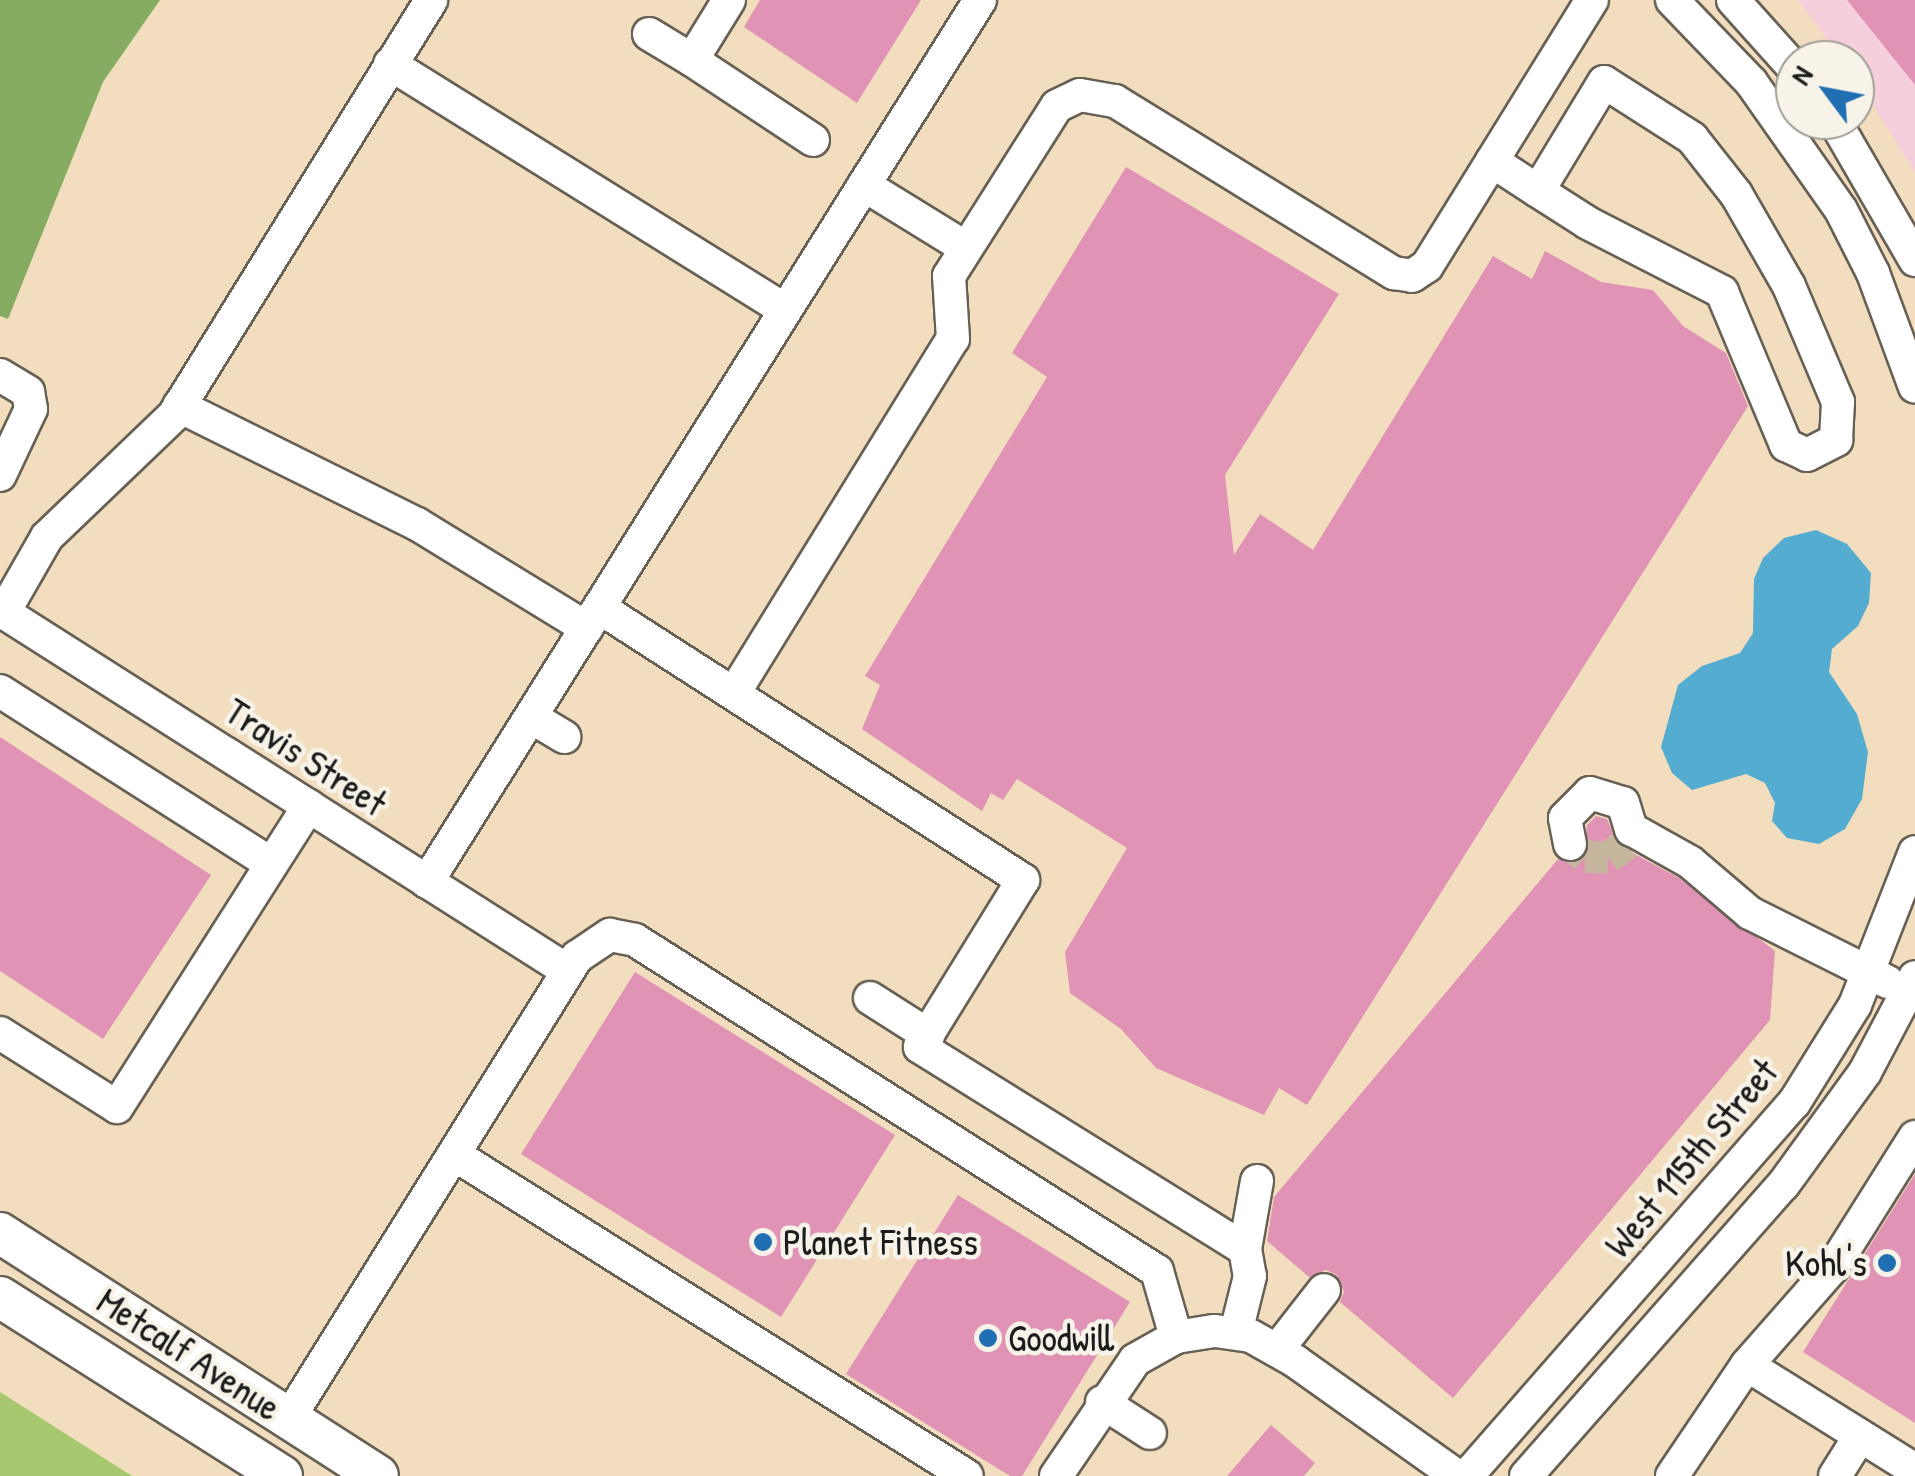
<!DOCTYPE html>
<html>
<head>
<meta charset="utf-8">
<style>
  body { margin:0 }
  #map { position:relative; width:1915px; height:1476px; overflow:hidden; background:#f2ddbf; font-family:"Patrick Hand",sans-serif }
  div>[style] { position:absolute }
  .built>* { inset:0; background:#f5cfdb }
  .green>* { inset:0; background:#a8c870 }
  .forest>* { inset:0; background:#86ac62 }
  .water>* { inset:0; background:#54acd1 }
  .building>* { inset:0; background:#e093b5 }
  .minor-tunnel>* { height:32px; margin-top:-16px; transform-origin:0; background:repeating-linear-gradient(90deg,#c7b69e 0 32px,transparent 0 48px) }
  .roads { filter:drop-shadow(2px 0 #676055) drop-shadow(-2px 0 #676055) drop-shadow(0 2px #676055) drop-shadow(0 -2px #676055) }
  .minor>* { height:32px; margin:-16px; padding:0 16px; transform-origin:16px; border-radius:16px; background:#fff }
  .major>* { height:40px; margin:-20px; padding:0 20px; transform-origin:20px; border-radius:20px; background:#fff }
  .dots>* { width:28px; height:28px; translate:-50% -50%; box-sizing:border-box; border:5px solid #f7f3e8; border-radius:50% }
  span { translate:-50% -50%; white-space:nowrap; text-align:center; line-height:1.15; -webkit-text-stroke:9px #f7f3e8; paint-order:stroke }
  .street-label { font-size:38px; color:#1c1c1c }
  .poi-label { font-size:38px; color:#1c1c1c }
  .left { translate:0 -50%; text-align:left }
  .right { translate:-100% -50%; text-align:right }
  .north { position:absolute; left:1775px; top:40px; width:100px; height:100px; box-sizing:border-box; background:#f7f3e8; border:2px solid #9f9d96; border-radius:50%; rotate:302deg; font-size:28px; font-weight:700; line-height:40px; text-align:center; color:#1c1c1c }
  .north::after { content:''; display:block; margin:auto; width:35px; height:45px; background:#1f6fb2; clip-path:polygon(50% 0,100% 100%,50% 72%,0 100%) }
</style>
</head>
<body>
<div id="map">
  <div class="built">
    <div style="clip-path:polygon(1798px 0,1915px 0,1915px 173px,1855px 76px,1855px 60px,1843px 60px)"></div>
  </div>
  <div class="green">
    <div style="clip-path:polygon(0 1392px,132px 1476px,0 1476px)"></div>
  </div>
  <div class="forest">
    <div style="clip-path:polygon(0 0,160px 0,103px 82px,8px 319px,0 316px)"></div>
  </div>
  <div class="water">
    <div style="clip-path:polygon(1816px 530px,1847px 544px,1871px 573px,1869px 603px,1858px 626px,1832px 649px,1829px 672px,1857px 714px,1868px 752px,1862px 799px,1845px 829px,1819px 844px,1787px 838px,1772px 821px,1775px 803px,1765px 783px,1746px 774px,1692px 790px,1672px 773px,1661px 747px,1678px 685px,1702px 666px,1740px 653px,1753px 633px,1754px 579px,1763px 558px,1784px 538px)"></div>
  </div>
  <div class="building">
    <div style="clip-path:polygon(760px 0,921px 0,857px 103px,744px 27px)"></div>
    <div style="clip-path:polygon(1847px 0,1915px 0,1915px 85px)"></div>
    <div style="clip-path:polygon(1126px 167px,1339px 294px,1225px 475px,1234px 555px,1260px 514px,1313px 550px,1493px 256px,1532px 279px,1545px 251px,1601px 282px,1653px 290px,1683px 326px,1726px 353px,1748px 406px,1307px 1105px,1279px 1088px,1264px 1115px,1156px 1068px,1121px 1029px,1070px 993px,1065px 952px,1127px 848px,1017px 779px,1003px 800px,991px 793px,982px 811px,862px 729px,880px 685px,865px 676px,1047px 377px,1012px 353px)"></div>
    <div style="clip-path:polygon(0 737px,211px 875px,103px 1039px,0 971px)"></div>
    <div style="clip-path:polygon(1596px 816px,1607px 819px,1618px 845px,1679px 878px,1775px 951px,1770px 1020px,1453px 1398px,1340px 1302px,1344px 1292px,1337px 1275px,1326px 1270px,1309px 1277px,1267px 1241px,1274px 1197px,1558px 859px,1573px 864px,1584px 858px,1587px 825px)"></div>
    <div style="clip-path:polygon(635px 972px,895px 1135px,781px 1317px,521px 1154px)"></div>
    <div style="clip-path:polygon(1915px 1174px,1915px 1423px,1803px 1352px)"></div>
    <div style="clip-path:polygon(958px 1195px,1130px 1302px,1022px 1476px,1010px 1476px,846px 1374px)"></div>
    <div style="clip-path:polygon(1271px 1425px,1315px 1463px,1304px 1476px,1227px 1476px)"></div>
  </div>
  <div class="minor-tunnel">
    <div style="left:1570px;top:844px;width:20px;rotate:41deg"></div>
    <div style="left:1585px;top:857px;width:23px;rotate:2deg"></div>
    <div style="left:1608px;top:858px;width:23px;rotate:-38deg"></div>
    <div style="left:1626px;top:844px;width:15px;rotate:-70deg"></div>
  </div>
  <div class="roads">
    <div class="minor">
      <div style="left:729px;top:0;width:70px;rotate:121.7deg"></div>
      <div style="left:692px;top:60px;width:145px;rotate:33.5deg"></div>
      <div style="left:1672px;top:0;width:114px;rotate:46.1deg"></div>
      <div style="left:1751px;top:82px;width:156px;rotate:54.9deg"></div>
      <div style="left:1841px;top:210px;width:71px;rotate:63.1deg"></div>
      <div style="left:1873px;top:273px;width:121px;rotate:69.8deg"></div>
      <div style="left:1733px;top:0;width:93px;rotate:48.1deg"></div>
      <div style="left:649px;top:34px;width:50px;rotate:31.2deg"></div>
      <div style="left:390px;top:64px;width:465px;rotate:31.9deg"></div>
      <div style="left:1834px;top:120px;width:162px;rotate:59.9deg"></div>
      <div style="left:1492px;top:161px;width:55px;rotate:33.1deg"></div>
      <div style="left:1538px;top:191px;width:59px;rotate:32.6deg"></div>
      <div style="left:1588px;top:223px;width:151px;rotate:27.2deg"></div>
      <div style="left:1722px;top:292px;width:166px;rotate:67.3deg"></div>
      <div style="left:1786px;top:445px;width:23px;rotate:25deg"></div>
      <div style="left:1807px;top:455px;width:33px;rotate:-27deg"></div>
      <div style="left:1836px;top:440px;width:38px;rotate:-87deg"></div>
      <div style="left:1838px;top:402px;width:126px;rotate:-112.9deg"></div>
      <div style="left:1789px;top:286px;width:106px;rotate:-119.9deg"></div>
      <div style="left:1736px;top:194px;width:71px;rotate:-128.2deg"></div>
      <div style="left:1692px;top:138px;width:104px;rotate:-147.5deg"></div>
      <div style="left:1604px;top:82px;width:127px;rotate:121.2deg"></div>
      <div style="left:864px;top:185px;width:120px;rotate:31.7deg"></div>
      <div style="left:0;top:375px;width:33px;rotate:31deg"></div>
      <div style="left:28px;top:392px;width:17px;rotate:80deg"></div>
      <div style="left:31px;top:409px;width:73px;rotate:115.2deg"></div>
      <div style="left:179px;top:406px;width:266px;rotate:26.4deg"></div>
      <div style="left:417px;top:524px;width:199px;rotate:31.5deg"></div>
      <div style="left:600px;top:608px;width:503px;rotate:32.74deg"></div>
      <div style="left:1023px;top:880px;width:196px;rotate:121.7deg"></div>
      <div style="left:920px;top:1047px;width:383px;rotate:31.9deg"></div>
      <div style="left:1245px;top:1249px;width:27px;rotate:80deg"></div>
      <div style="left:1250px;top:1276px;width:58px;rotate:104deg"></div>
      <div style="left:0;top:610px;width:673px;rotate:32.44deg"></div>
      <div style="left:4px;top:612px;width:86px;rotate:-60.2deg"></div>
      <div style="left:47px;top:537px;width:176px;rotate:-43.8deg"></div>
      <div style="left:174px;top:415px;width:488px;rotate:-58.2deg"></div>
      <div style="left:0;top:691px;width:322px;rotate:32.5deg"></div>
      <div style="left:734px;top:693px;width:416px;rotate:-58.3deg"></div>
      <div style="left:953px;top:339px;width:63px;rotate:-93.6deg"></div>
      <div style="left:949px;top:276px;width:201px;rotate:-57.6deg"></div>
      <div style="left:1057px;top:106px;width:25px;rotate:-26deg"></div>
      <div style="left:1080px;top:95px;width:36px;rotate:10deg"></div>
      <div style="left:1115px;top:101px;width:328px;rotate:31.7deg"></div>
      <div style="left:1394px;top:273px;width:18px;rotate:9deg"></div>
      <div style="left:1412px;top:276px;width:18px;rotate:-34deg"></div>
      <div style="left:1427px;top:266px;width:313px;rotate:-58.2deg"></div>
      <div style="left:531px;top:717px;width:39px;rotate:31deg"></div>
      <div style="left:1631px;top:829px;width:68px;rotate:29.2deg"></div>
      <div style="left:1690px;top:862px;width:79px;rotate:40.4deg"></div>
      <div style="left:1750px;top:913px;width:154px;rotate:26.6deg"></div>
      <div style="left:1570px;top:844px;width:26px;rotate:-101deg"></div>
      <div style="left:1565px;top:818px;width:35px;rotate:-45deg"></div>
      <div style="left:1590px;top:793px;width:34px;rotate:17deg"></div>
      <div style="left:1623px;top:803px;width:28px;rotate:73deg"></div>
      <div style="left:427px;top:882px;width:1041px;rotate:-57.91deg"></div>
      <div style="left:870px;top:998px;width:69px;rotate:32.5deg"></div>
      <div style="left:0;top:1033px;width:138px;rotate:32.3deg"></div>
      <div style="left:117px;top:1107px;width:357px;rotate:-57.5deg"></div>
      <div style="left:1915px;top:1137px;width:154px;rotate:122.2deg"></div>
      <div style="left:1833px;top:1267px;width:130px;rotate:131.3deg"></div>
      <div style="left:1747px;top:1365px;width:198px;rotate:32deg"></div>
      <div style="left:455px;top:1155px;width:604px;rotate:32.09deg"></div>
      <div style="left:1245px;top:1249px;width:69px;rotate:-80deg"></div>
      <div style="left:1277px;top:1350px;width:76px;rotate:-51.9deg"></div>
      <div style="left:1102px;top:1402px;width:57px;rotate:32.9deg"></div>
      <div style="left:289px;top:1418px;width:544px;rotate:-58.01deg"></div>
      <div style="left:577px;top:957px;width:40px;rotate:-34deg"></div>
      <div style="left:610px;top:935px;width:25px;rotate:11deg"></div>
      <div style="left:635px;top:940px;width:618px;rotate:32.38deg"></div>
      <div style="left:1157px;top:1271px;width:69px;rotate:73.9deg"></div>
      <div style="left:1056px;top:1476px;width:140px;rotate:-55.7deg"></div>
      <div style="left:1135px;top:1360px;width:47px;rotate:-29.3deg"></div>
      <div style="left:1176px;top:1337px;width:39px;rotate:-9deg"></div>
      <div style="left:1215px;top:1331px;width:36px;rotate:8deg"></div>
      <div style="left:1251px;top:1336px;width:51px;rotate:29.6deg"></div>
      <div style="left:1295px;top:1361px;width:199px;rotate:35.4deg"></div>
      <div style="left:1467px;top:1476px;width:496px;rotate:-48.8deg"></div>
      <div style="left:1794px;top:1103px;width:115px;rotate:-58.1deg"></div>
      <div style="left:1855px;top:1005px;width:164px;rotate:-68.6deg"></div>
      <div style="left:1526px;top:1476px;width:388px;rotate:-48.6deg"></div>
      <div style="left:1783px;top:1185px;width:140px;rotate:-54deg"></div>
      <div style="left:1865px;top:1072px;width:107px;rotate:-62.2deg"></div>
      <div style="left:1672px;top:1476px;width:134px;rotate:-56deg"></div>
      <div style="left:1835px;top:1476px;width:47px;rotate:-58deg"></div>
    </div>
    <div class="major">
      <div style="left:0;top:1233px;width:449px;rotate:32.7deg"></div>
      <div style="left:0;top:1297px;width:334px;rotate:32.4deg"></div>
    </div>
  </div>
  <div class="dots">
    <div style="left:763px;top:1242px;background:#1f6fb2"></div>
    <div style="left:1887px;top:1263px;background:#1f6fb2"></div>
    <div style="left:988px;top:1338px;background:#1f6fb2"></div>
  </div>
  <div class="street-label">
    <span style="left:306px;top:757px;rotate:33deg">Travis Street</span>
    <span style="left:1691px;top:1158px;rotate:-50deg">West 115th Street</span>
    <span style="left:189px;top:1354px;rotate:33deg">Metcalf Avenue</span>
  </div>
  <div class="poi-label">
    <span class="left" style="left:783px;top:1242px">Planet Fitness</span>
    <span class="right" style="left:1867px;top:1263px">Kohl's</span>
    <span class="left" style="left:1008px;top:1338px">Goodwill</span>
  </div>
  <div class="north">N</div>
</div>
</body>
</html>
